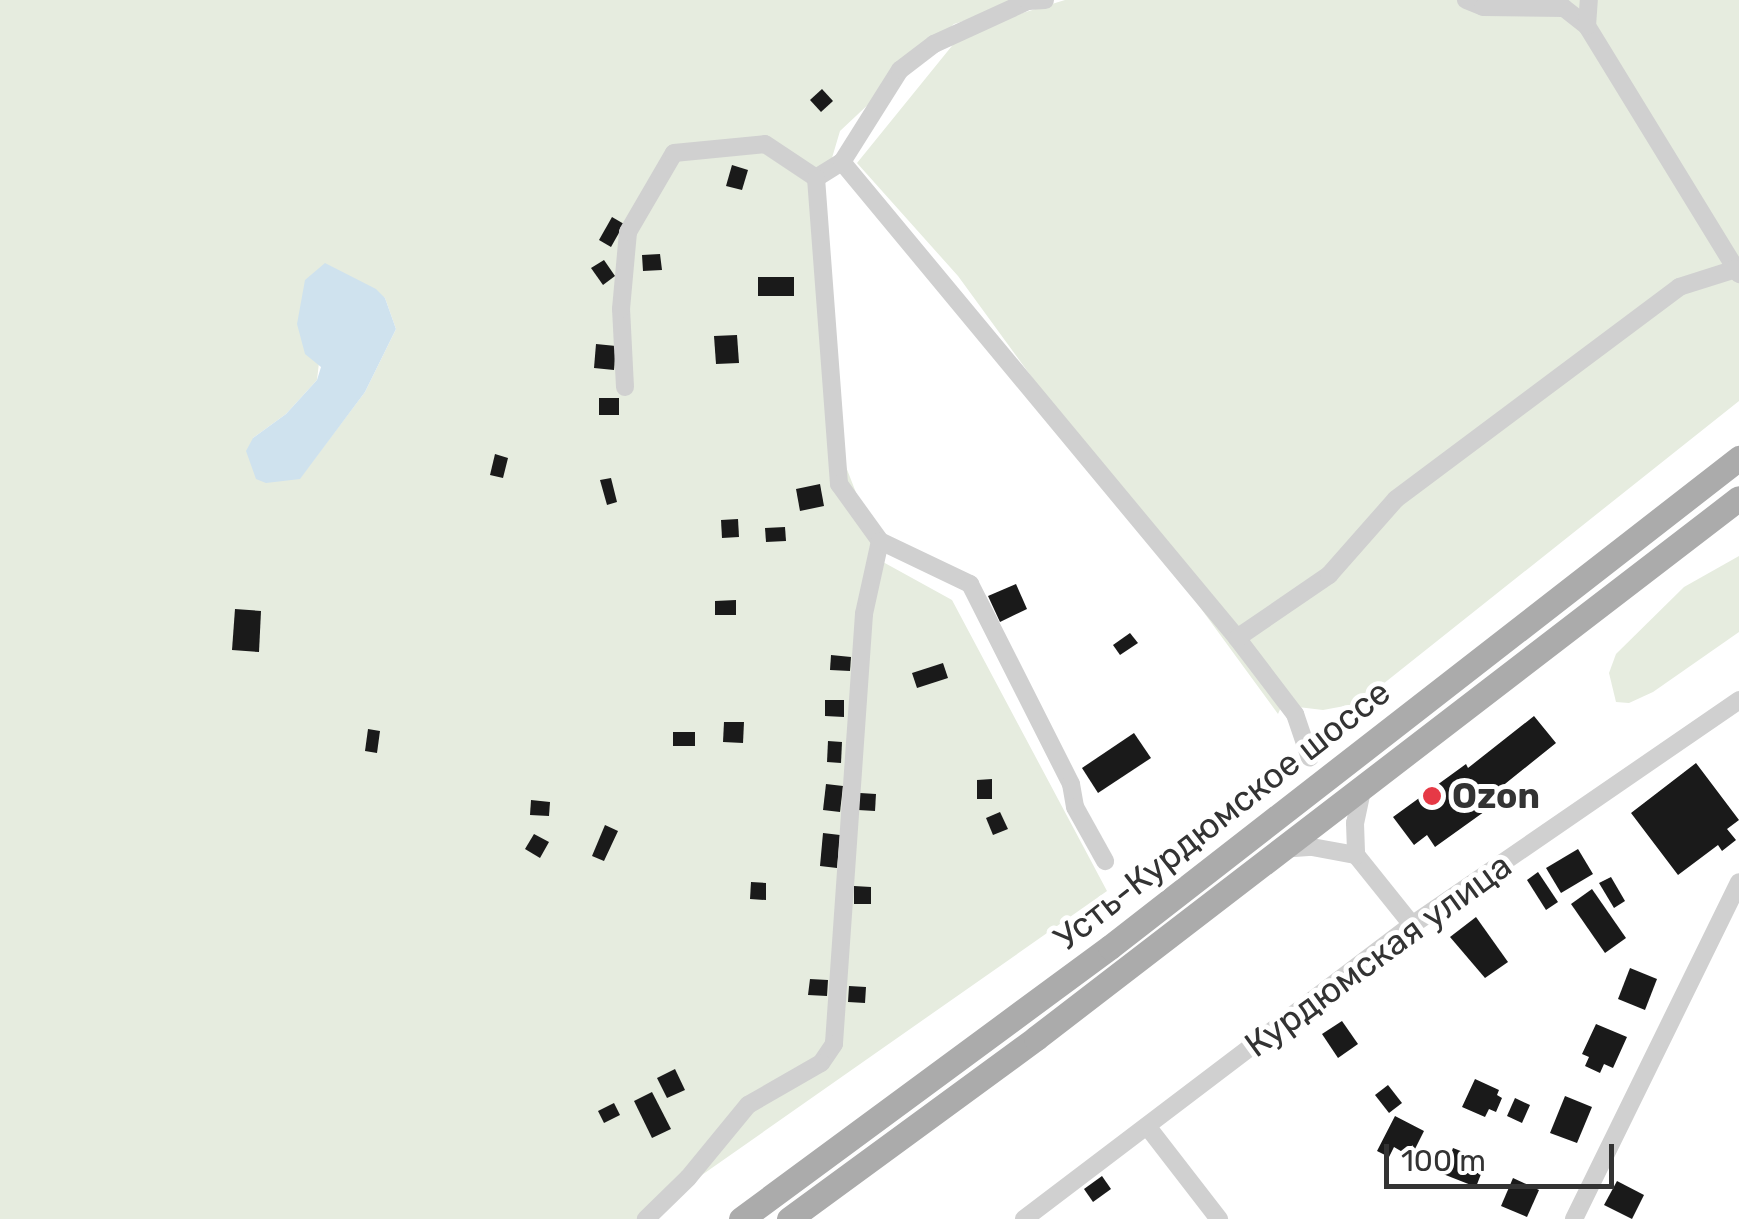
<!DOCTYPE html>
<html>
<head>
<meta charset="utf-8">
<style>
  body { margin:0 }
  #map { position:relative; width:1739px; height:1219px; overflow:hidden; background:#fff; font-family:Rubik,sans-serif }
  div>[style] { position:absolute }
  .green>* { inset:0; background:#e6ecdf }
  .water>* { inset:0; background:#cfe2ee }
  .building>* { inset:0; background:#1a1a1a }
  .street>* { height:18px; margin:-9px; padding:0 9px; transform-origin:9px; border-radius:9px; background:#d0d0d0 }
  .primary>* { height:25px; margin:-12.5px; padding:0 12.5px; transform-origin:12.5px; border-radius:12.5px; background:#ababab }
  .dots>* { width:28px; height:28px; translate:-50% -50%; box-sizing:border-box; border:5px solid #fff; border-radius:50% }
  span { translate:-50% -50%; white-space:nowrap; text-align:center; line-height:1.15; -webkit-text-stroke:10px #fff; paint-order:stroke }
  .poi-label { font-size:35px; color:#333; font-weight:700 }
  .left { translate:0 -50%; text-align:left }
  .street-label { font-size:35px; color:#333 }
  .scale { position:absolute; left:1384px; top:1144px; width:230px; height:45px; box-sizing:border-box; border:5px solid #333; border-top:0; padding-left:12px; font-size:30px; line-height:35px; white-space:nowrap; color:#333; -webkit-text-stroke:8px #fff; paint-order:stroke }
</style>
</head>
<body>
<div id="map">
  <div class="green">
    <div style="clip-path:polygon(evenodd,0 0,1032px 0,954px 24px,840px 131px,813px 222px,827px 418px,883px 562px,952px 600px,1107px 891px,639px 1219px,0 1219px,0 0,330px 266px,385px 298px,396px 329px,365px 392px,300px 478px,253px 438px,286px 414px,317px 380px,330px 266px)"></div>
    <div style="clip-path:polygon(1065px 0,1739px 0,1739px 401px,1378px 688px,1350px 705px,1323px 710px,1298px 707px,1286px 696px,1278px 714px,958px 276px,857px 163px,964px 31px)"></div>
    <div style="clip-path:polygon(1739px 556px,1739px 632px,1653px 692px,1629px 703px,1616px 702px,1609px 673px,1616px 654px,1684px 587px)"></div>
  </div>
  <div class="water">
    <div style="clip-path:polygon(325px 263px,376px 289px,385px 298px,396px 329px,365px 392px,300px 479px,266px 483px,256px 479px,246px 451px,253px 438px,286px 414px,317px 380px,321px 367px,305px 354px,297px 324px,305px 280px)"></div>
  </div>
  <div class="building">
    <div style="clip-path:polygon(822px 89px,833px 101px,821px 112px,810px 100px)"></div>
    <div style="clip-path:polygon(732px 165px,748px 170px,742px 190px,726px 186px)"></div>
    <div style="clip-path:polygon(612px 217px,624px 224px,611px 247px,599px 240px)"></div>
    <div style="clip-path:polygon(660px 254px,662px 270px,643px 271px,642px 255px)"></div>
    <div style="clip-path:polygon(604px 260px,615px 276px,603px 285px,591px 268px)"></div>
    <div style="clip-path:polygon(758px 277px,794px 277px,794px 296px,758px 296px)"></div>
    <div style="clip-path:polygon(737px 335px,739px 363px,716px 364px,714px 336px)"></div>
    <div style="clip-path:polygon(596px 344px,616px 346px,614px 370px,594px 368px)"></div>
    <div style="clip-path:polygon(599px 398px,619px 398px,619px 415px,599px 415px)"></div>
    <div style="clip-path:polygon(495px 454px,508px 458px,503px 478px,490px 475px)"></div>
    <div style="clip-path:polygon(611px 478px,617px 502px,607px 505px,600px 480px)"></div>
    <div style="clip-path:polygon(820px 484px,824px 506px,800px 511px,796px 489px)"></div>
    <div style="clip-path:polygon(738px 519px,739px 537px,722px 538px,721px 520px)"></div>
    <div style="clip-path:polygon(785px 527px,786px 541px,766px 542px,765px 528px)"></div>
    <div style="clip-path:polygon(1016px 584px,1027px 609px,1000px 622px,988px 596px)"></div>
    <div style="clip-path:polygon(736px 600px,736px 615px,715px 615px,715px 601px)"></div>
    <div style="clip-path:polygon(235px 609px,261px 611px,259px 652px,232px 650px)"></div>
    <div style="clip-path:polygon(1130px 633px,1138px 643px,1120px 655px,1113px 645px)"></div>
    <div style="clip-path:polygon(831px 655px,851px 657px,850px 671px,830px 670px)"></div>
    <div style="clip-path:polygon(943px 663px,948px 678px,917px 688px,912px 673px)"></div>
    <div style="clip-path:polygon(825px 700px,844px 700px,844px 717px,825px 716px)"></div>
    <div style="clip-path:polygon(1534px 716px,1556px 743px,1490px 796px,1495px 804px,1435px 847px,1427px 835px,1414px 845px,1393px 817px,1466px 764px,1468px 768px)"></div>
    <div style="clip-path:polygon(724px 722px,744px 722px,743px 743px,723px 742px)"></div>
    <div style="clip-path:polygon(368px 729px,380px 731px,377px 753px,365px 751px)"></div>
    <div style="clip-path:polygon(673px 732px,695px 732px,695px 746px,673px 746px)"></div>
    <div style="clip-path:polygon(1134px 733px,1151px 758px,1098px 793px,1082px 768px)"></div>
    <div style="clip-path:polygon(828px 741px,842px 742px,841px 763px,827px 762px)"></div>
    <div style="clip-path:polygon(1696px 763px,1739px 820px,1727px 829px,1736px 840px,1722px 851px,1718px 845px,1678px 875px,1631px 813px)"></div>
    <div style="clip-path:polygon(992px 779px,992px 799px,977px 799px,977px 780px)"></div>
    <div style="clip-path:polygon(826px 784px,843px 786px,840px 812px,823px 810px)"></div>
    <div style="clip-path:polygon(860px 793px,876px 794px,875px 811px,858px 810px)"></div>
    <div style="clip-path:polygon(531px 800px,550px 802px,549px 816px,530px 815px)"></div>
    <div style="clip-path:polygon(1000px 812px,1008px 829px,993px 835px,986px 818px)"></div>
    <div style="clip-path:polygon(605px 825px,618px 831px,604px 861px,592px 856px)"></div>
    <div style="clip-path:polygon(823px 833px,840px 835px,837px 868px,820px 866px)"></div>
    <div style="clip-path:polygon(534px 834px,549px 842px,540px 858px,525px 849px)"></div>
    <div style="clip-path:polygon(1578px 849px,1593px 874px,1561px 893px,1546px 868px)"></div>
    <div style="clip-path:polygon(1538px 872px,1558px 902px,1546px 910px,1527px 880px)"></div>
    <div style="clip-path:polygon(1611px 877px,1625px 901px,1614px 908px,1599px 883px)"></div>
    <div style="clip-path:polygon(751px 882px,766px 883px,766px 900px,750px 899px)"></div>
    <div style="clip-path:polygon(854px 886px,871px 887px,871px 904px,854px 904px)"></div>
    <div style="clip-path:polygon(1592px 889px,1626px 938px,1605px 953px,1571px 904px)"></div>
    <div style="clip-path:polygon(1476px 917px,1508px 962px,1485px 978px,1450px 937px)"></div>
    <div style="clip-path:polygon(1630px 968px,1657px 979px,1645px 1010px,1618px 999px)"></div>
    <div style="clip-path:polygon(810px 979px,828px 980px,827px 996px,808px 995px)"></div>
    <div style="clip-path:polygon(849px 986px,866px 987px,865px 1003px,848px 1002px)"></div>
    <div style="clip-path:polygon(1342px 1021px,1358px 1044px,1338px 1058px,1322px 1034px)"></div>
    <div style="clip-path:polygon(1596px 1024px,1627px 1037px,1613px 1068px,1604px 1064px,1600px 1073px,1585px 1066px,1589px 1057px,1582px 1054px)"></div>
    <div style="clip-path:polygon(675px 1069px,685px 1090px,667px 1098px,657px 1078px)"></div>
    <div style="clip-path:polygon(1475px 1079px,1499px 1090px,1497px 1095px,1502px 1098px,1496px 1112px,1489px 1109px,1485px 1117px,1462px 1107px)"></div>
    <div style="clip-path:polygon(1388px 1085px,1402px 1103px,1389px 1113px,1375px 1095px)"></div>
    <div style="clip-path:polygon(652px 1092px,671px 1129px,652px 1138px,634px 1101px)"></div>
    <div style="clip-path:polygon(1565px 1096px,1592px 1107px,1577px 1143px,1550px 1133px)"></div>
    <div style="clip-path:polygon(1515px 1098px,1530px 1105px,1522px 1123px,1507px 1116px)"></div>
    <div style="clip-path:polygon(614px 1103px,620px 1115px,604px 1123px,598px 1111px)"></div>
    <div style="clip-path:polygon(1395px 1116px,1424px 1131px,1411px 1157px,1394px 1147px,1389px 1157px,1377px 1151px)"></div>
    <div style="clip-path:polygon(1453px 1148px,1486px 1161px,1476px 1187px,1443px 1174px)"></div>
    <div style="clip-path:polygon(1102px 1176px,1111px 1189px,1093px 1202px,1084px 1189px)"></div>
    <div style="clip-path:polygon(1513px 1178px,1539px 1190px,1527px 1217px,1501px 1206px)"></div>
    <div style="clip-path:polygon(1617px 1181px,1644px 1195px,1632px 1219px,1604px 1205px)"></div>
  </div>
  <div class="street">
    <div style="left:1466px;top:0;width:18px;rotate:22deg"></div>
    <div style="left:1483px;top:7px;width:81px;rotate:0.7deg"></div>
    <div style="left:1564px;top:8px;width:29px;rotate:38deg"></div>
    <div style="left:1587px;top:26px;width:291px;rotate:58.5deg"></div>
    <div style="left:1587px;top:26px;width:26px;rotate:-86deg"></div>
    <div style="left:842px;top:162px;width:619px;rotate:50.31deg"></div>
    <div style="left:1237px;top:638px;width:96px;rotate:52.7deg"></div>
    <div style="left:1295px;top:714px;width:46px;rotate:71.2deg"></div>
    <div style="left:816px;top:178px;width:31px;rotate:-32deg"></div>
    <div style="left:842px;top:162px;width:109px;rotate:-57.8deg"></div>
    <div style="left:900px;top:70px;width:43px;rotate:-37.4deg"></div>
    <div style="left:934px;top:44px;width:103px;rotate:-24.6deg"></div>
    <div style="left:1028px;top:1px;width:17px;rotate:-3deg"></div>
    <div style="left:625px;top:387px;width:78px;rotate:-92.9deg"></div>
    <div style="left:621px;top:309px;width:77px;rotate:-84.8deg"></div>
    <div style="left:628px;top:232px;width:91px;rotate:-59.8deg"></div>
    <div style="left:674px;top:153px;width:91px;rotate:-5.6deg"></div>
    <div style="left:765px;top:144px;width:61px;rotate:33.7deg"></div>
    <div style="left:816px;top:178px;width:307px;rotate:85.7deg"></div>
    <div style="left:839px;top:484px;width:70px;rotate:54.3deg"></div>
    <div style="left:880px;top:541px;width:75px;rotate:102.4deg"></div>
    <div style="left:864px;top:614px;width:431px;rotate:94deg"></div>
    <div style="left:834px;top:1044px;width:23px;rotate:124deg"></div>
    <div style="left:821px;top:1063px;width:84px;rotate:150.1deg"></div>
    <div style="left:748px;top:1105px;width:94px;rotate:129.4deg"></div>
    <div style="left:688px;top:1178px;width:59px;rotate:135.7deg"></div>
    <div style="left:880px;top:541px;width:100px;rotate:25.5deg"></div>
    <div style="left:970px;top:584px;width:224px;rotate:63.2deg"></div>
    <div style="left:1071px;top:784px;width:23px;rotate:80deg"></div>
    <div style="left:1075px;top:807px;width:62px;rotate:60.9deg"></div>
    <div style="left:1237px;top:638px;width:112px;rotate:-34.4deg"></div>
    <div style="left:1329px;top:575px;width:101px;rotate:-48.6deg"></div>
    <div style="left:1396px;top:499px;width:354px;rotate:-36.8deg"></div>
    <div style="left:1679px;top:287px;width:60px;rotate:-17.5deg"></div>
    <div style="left:1363px;top:786px;width:38px;rotate:102deg"></div>
    <div style="left:1355px;top:823px;width:32px;rotate:88deg"></div>
    <div style="left:1356px;top:855px;width:90px;rotate:51.3deg"></div>
    <div style="left:1280px;top:849px;width:32px;rotate:-4deg"></div>
    <div style="left:1312px;top:847px;width:45px;rotate:10.3deg"></div>
    <div style="left:1147px;top:1126px;width:118px;rotate:52.3deg"></div>
    <div style="left:1024px;top:1219px;width:487px;rotate:-37.2deg"></div>
    <div style="left:1412px;top:925px;width:397px;rotate:-34.5deg"></div>
    <div style="left:1574px;top:1219px;width:375px;rotate:-63.9deg"></div>
  </div>
  <div class="primary">
    <div style="left:741px;top:1219px;width:458px;rotate:-36.4deg"></div>
    <div style="left:1110px;top:947px;width:797px;rotate:-37.86deg"></div>
    <div style="left:789px;top:1219px;width:306px;rotate:-36.2deg"></div>
    <div style="left:1036px;top:1038px;width:886px;rotate:-37.53deg"></div>
  </div>
  <div class="dots">
    <div style="left:1432px;top:796px;background:#e63946"></div>
  </div>
  <div class="poi-label">
    <span class="left" style="left:1452px;top:796px">Ozon</span>
  </div>
  <div class="street-label">
    <span style="left:1222px;top:815px;rotate:-38deg">Усть-Курдюмское шоссе</span>
    <span style="left:1378px;top:955px;rotate:-36deg">Курдюмская улица</span>
  </div>
  <div class="scale">100 m</div>
</div>
</body>
</html>
